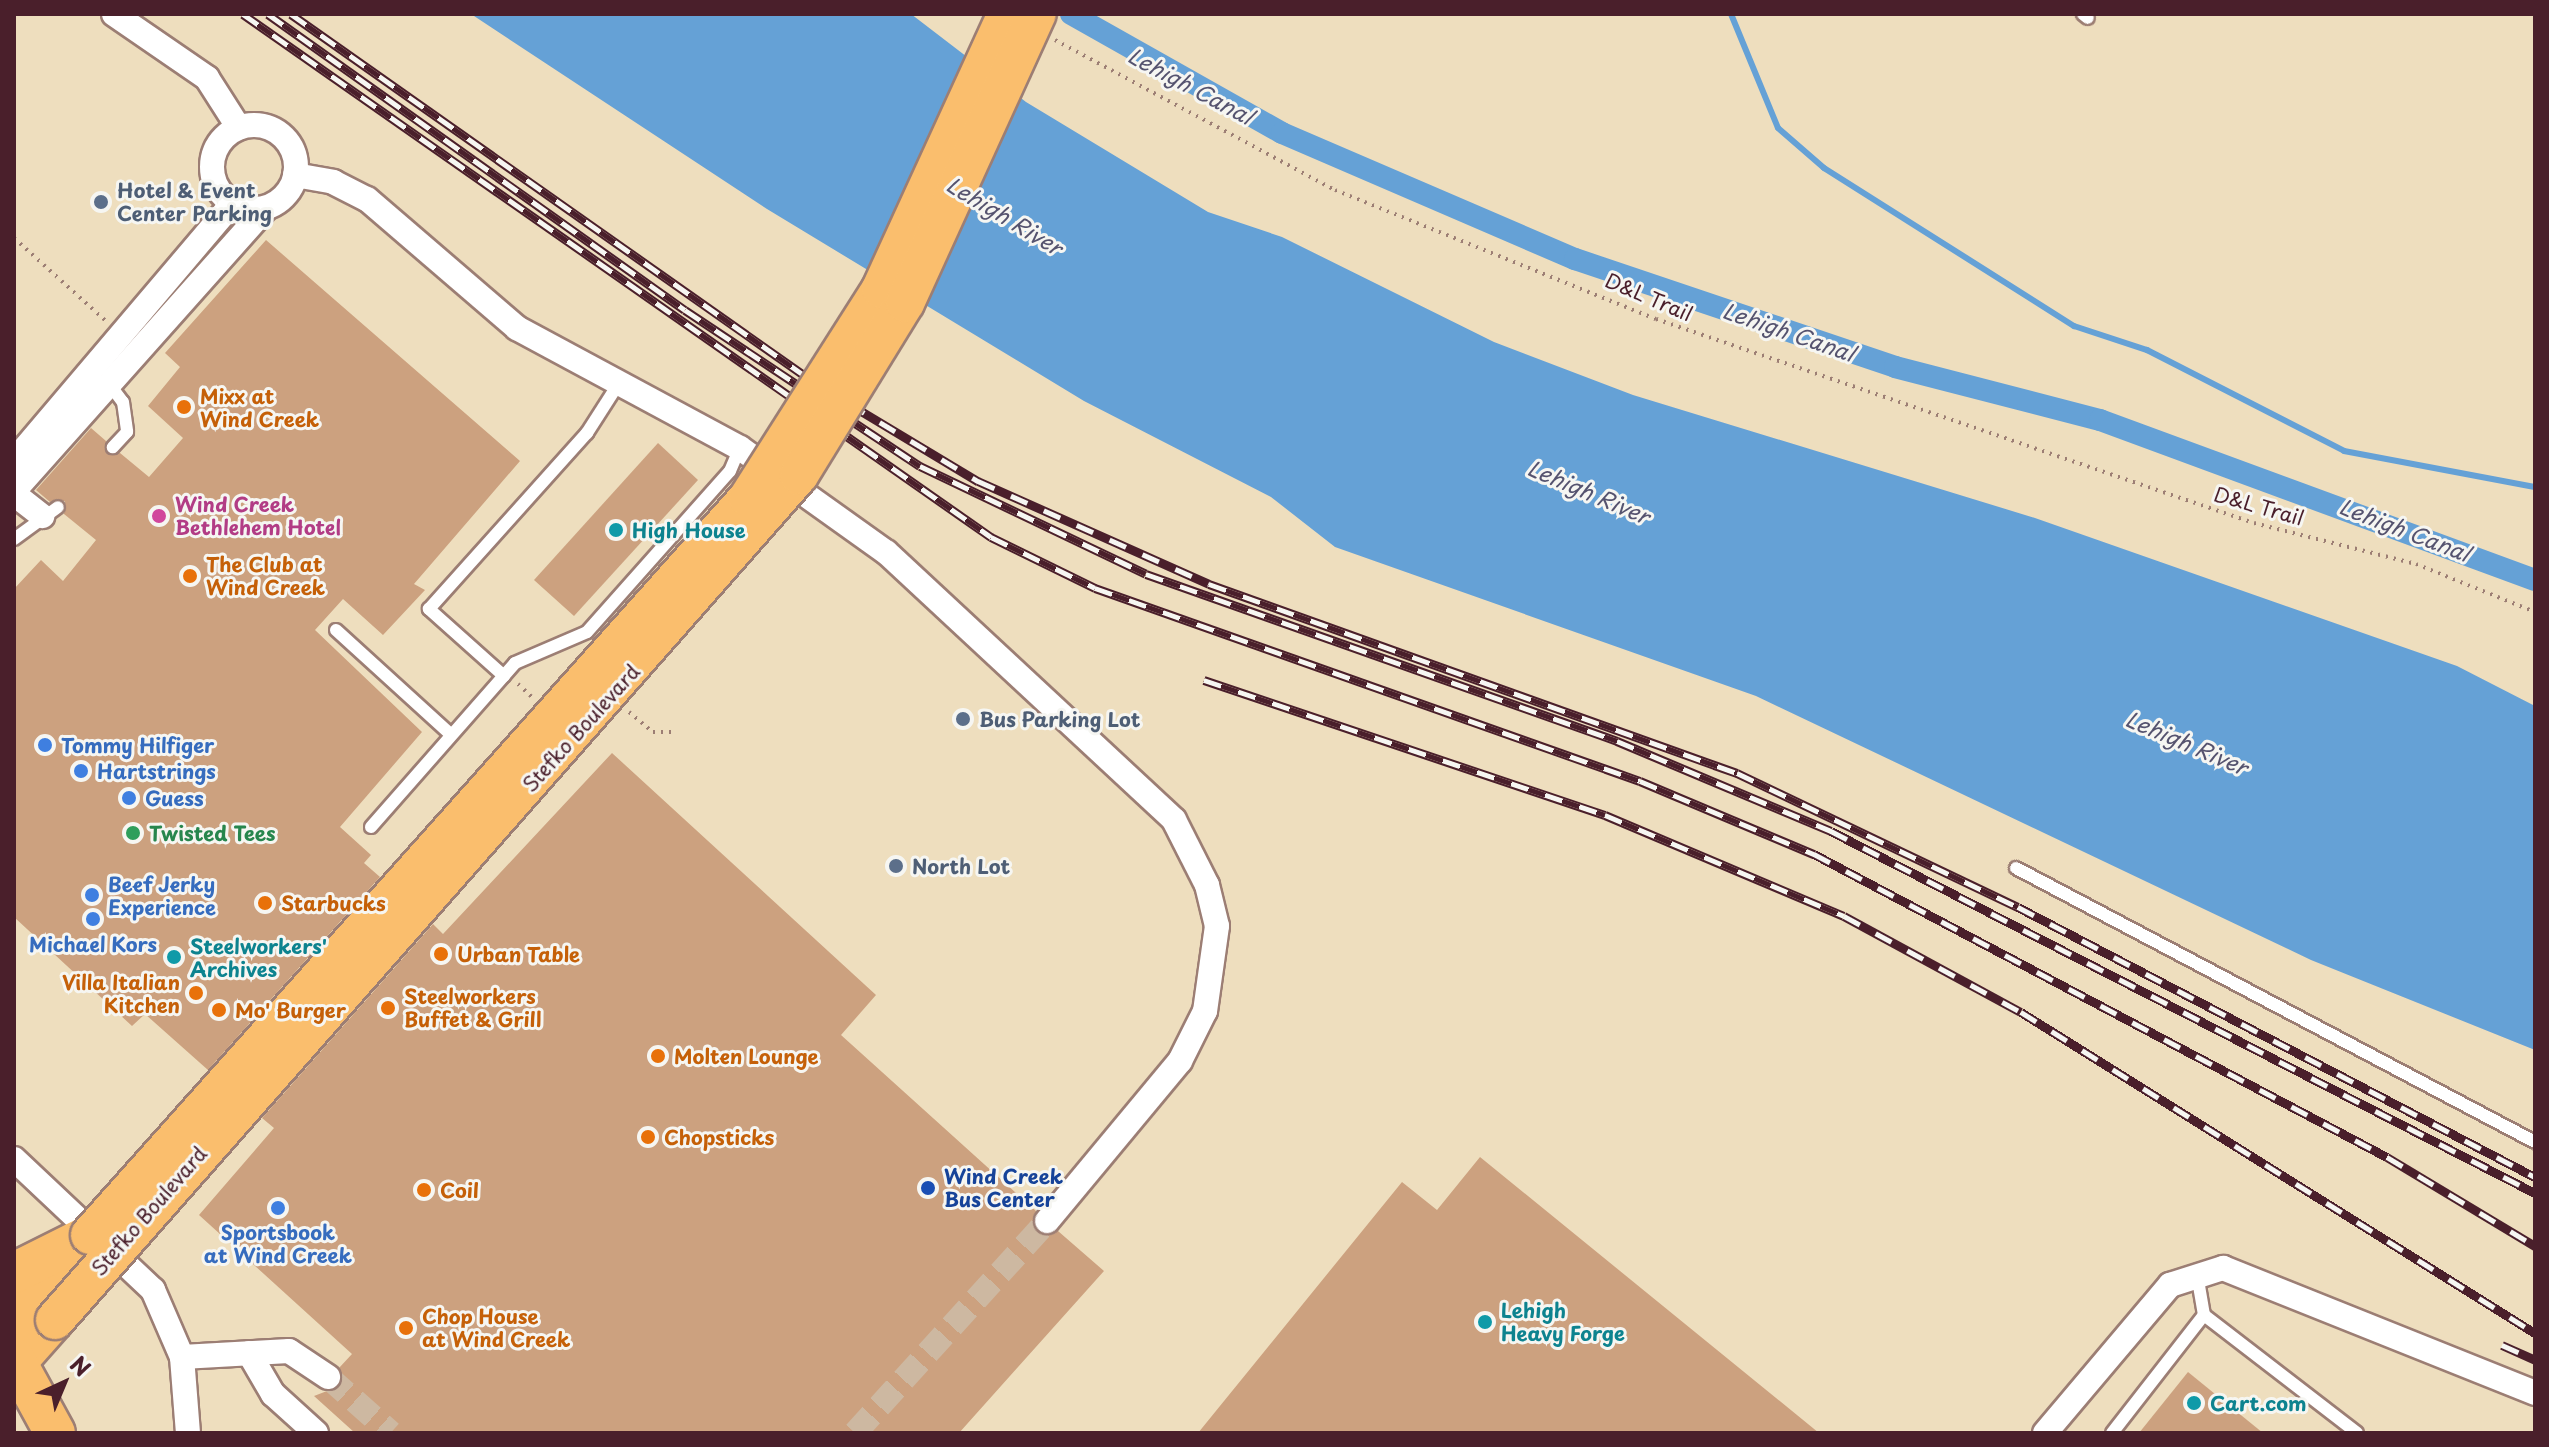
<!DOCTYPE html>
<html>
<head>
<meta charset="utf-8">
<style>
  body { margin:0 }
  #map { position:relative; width:2549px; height:1447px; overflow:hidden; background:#eedebe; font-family:"Playpen Sans",sans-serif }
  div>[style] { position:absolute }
  .water>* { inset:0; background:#65a1d6 }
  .stream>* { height:6px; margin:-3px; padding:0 3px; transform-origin:3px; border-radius:3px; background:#65a1d6 }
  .canal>* { height:22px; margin:-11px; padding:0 11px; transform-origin:11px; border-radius:11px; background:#65a1d6 }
  .building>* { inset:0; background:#cca17f }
  .minor-tunnel>* { height:24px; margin-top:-12px; transform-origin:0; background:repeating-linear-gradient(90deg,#cdb8a1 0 24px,transparent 0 36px) }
  .path>* { height:4px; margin-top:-2px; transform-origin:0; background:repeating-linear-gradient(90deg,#9c7e74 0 2px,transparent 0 8px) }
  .roads { filter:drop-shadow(2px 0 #9c7e74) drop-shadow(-2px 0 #9c7e74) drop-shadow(0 2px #9c7e74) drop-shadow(0 -2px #9c7e74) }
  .service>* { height:12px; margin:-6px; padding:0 6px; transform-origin:6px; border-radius:6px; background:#fff }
  .minor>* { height:24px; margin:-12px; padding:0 12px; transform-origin:12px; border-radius:12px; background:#fff }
  .minor>.ring { margin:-12px; padding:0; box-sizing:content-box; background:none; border:24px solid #fff; border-radius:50% }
  .primary>* { height:38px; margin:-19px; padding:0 19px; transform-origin:19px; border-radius:19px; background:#fabe6d }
  .trunk>* { height:40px; margin:-20px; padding:0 20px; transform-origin:20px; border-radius:20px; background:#fabe6d }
  .rail>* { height:9px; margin-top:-4.5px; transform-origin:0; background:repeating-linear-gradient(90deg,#f6f6f2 0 18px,#4a1f2b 0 36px); box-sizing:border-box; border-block:2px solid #4a1f2b }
  .bridges { filter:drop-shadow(2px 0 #9c7e74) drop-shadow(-2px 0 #9c7e74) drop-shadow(0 2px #9c7e74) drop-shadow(0 -2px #9c7e74) }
  .primary-bridge>* { height:38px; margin:-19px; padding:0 19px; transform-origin:19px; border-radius:19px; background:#fabe6d }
  .dots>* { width:22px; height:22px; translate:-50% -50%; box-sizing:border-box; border:4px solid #f6f6f2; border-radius:50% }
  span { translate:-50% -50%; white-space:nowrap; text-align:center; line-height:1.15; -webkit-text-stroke:6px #f6f6f2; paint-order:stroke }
  .service-label { font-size:20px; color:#4e5e75; font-weight:700 }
  .left { translate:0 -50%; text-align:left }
  .street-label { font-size:20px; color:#4a1f2b }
  .food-label { font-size:20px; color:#c56008; font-weight:700 }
  .right { translate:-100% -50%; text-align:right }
  .hotel-label { font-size:20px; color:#b23c85; font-weight:700 }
  .culture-label { font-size:20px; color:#0d838f; font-weight:700 }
  .shop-label { font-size:20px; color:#366cbe; font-weight:700 }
  .leisure-label { font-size:20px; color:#27864d; font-weight:700 }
  .transit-label { font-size:20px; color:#164399; font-weight:700 }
  .water-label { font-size:22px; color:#55536f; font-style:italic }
  .frame { position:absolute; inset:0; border:16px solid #4a1f2b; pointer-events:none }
  .north { position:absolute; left:24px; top:1343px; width:80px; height:80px; -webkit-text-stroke:6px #f6f6f2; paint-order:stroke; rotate:44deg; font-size:22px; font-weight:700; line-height:32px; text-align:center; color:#4a1f2b }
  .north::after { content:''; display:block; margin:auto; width:28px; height:36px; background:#4a1f2b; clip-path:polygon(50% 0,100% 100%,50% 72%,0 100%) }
</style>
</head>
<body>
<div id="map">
  <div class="water">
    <div style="clip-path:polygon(471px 14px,911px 14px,1026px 102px,1208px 212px,1282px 237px,1494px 342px,1633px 395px,2035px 518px,2457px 666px,2535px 706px,2535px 1050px,2311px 960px,1756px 696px,1335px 547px,1271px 497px,1084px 401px,767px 209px)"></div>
  </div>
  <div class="stream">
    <div style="left:1731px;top:14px;width:123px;rotate:67.6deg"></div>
    <div style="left:1778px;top:128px;width:61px;rotate:41deg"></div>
    <div style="left:1824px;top:168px;width:296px;rotate:32.3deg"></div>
    <div style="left:2074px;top:326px;width:77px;rotate:18.2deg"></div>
    <div style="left:2147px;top:350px;width:221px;rotate:27.1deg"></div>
    <div style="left:2344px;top:451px;width:194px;rotate:10.7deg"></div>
  </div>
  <div class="canal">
    <div style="left:1071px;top:14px;width:242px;rotate:29.4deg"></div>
    <div style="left:1282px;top:133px;width:319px;rotate:23.3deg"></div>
    <div style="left:1575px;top:259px;width:338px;rotate:18.6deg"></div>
    <div style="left:1895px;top:367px;width:212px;rotate:14.5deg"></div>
    <div style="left:2100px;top:420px;width:463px;rotate:20.2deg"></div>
  </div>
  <div class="building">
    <div style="clip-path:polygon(266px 240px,520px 461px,414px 584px,425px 590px,383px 635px,343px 599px,315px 630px,422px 732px,340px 827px,371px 855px,364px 863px,380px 877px,208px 1070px,145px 1014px,132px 1026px,14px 917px,14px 589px,41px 560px,63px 581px,96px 540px,64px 514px,65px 501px,50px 502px,36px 490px,91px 428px,106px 441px,108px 454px,120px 453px,149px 477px,183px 438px,148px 406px,180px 367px,165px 353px)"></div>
    <div style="clip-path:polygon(658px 443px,698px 480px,574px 616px,534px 580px)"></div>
    <div style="clip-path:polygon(612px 753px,876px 995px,841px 1035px,1036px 1211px,1037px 1232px,1058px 1231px,1104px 1271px,959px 1433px,355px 1433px,314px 1396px,340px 1386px,339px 1368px,352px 1354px,199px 1215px,274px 1128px,262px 1118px,433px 924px,443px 934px)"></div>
    <div style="clip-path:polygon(1480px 1157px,1819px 1433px,1198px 1433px,1402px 1182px,1437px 1210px)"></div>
    <div style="clip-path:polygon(2188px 1372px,2263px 1433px,2139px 1433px)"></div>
  </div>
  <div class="minor-tunnel">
    <div style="left:328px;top:1377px;width:84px;rotate:41.6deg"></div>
    <div style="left:855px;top:1433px;width:286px;rotate:-47.8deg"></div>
  </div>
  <div class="path">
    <div style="left:1055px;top:40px;width:318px;rotate:28.2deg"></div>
    <div style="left:1335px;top:190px;width:346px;rotate:21.9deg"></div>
    <div style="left:1656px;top:319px;width:632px;rotate:18.84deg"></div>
    <div style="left:2254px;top:523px;width:167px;rotate:14.2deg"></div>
    <div style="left:2416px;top:564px;width:128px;rotate:22deg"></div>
    <div style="left:14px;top:238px;width:124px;rotate:42.1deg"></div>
    <div style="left:518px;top:684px;width:19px;rotate:43deg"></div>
    <div style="left:629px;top:712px;width:31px;rotate:40deg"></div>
    <div style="left:653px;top:732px;width:18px"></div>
  </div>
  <div class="roads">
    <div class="service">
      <div style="left:2083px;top:14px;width:6px;rotate:39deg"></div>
      <div style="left:107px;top:381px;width:26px;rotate:53deg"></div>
      <div style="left:123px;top:402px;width:30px;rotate:82deg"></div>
      <div style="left:127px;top:432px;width:21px;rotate:133deg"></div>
      <div style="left:14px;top:539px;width:54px;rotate:-36deg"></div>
      <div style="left:336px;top:630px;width:153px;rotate:42.3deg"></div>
      <div style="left:504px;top:676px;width:101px;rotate:-138.2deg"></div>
      <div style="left:429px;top:609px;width:237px;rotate:-48.1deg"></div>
      <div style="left:587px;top:433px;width:59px;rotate:-57.4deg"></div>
      <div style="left:371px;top:827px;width:218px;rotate:-48.7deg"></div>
      <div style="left:515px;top:663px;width:78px;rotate:-23.3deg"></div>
      <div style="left:587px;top:632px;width:215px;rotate:-48.4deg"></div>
      <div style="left:730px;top:471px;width:25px;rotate:-67deg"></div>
      <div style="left:2016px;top:868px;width:587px;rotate:27.83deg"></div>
      <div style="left:2197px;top:1274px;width:42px;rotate:80.3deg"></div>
      <div style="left:2112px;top:1433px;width:150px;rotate:-52.1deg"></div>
      <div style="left:2204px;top:1315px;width:193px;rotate:37.6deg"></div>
    </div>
    <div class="minor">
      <div style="left:114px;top:14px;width:113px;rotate:34.5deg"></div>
      <div style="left:207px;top:78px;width:59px;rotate:57.4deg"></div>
      <div class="ring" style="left:212px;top:125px;width:60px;height:60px"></div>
      <div style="left:295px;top:175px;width:39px;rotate:10deg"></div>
      <div style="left:333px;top:182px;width:38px;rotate:27deg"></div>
      <div style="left:367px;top:199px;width:198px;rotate:40.7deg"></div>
      <div style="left:517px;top:328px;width:253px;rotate:28.3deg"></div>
      <div style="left:740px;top:448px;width:179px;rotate:35.5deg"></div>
      <div style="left:886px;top:552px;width:393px;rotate:42.9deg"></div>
      <div style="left:1174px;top:820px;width:73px;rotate:63.1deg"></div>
      <div style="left:1207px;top:885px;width:42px;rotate:76.3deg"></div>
      <div style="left:1217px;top:926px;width:86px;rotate:98deg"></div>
      <div style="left:1205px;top:1011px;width:56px;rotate:116.6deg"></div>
      <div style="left:1180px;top:1061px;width:208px;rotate:129.7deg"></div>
      <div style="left:14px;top:461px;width:338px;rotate:-49.7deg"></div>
      <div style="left:14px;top:491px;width:379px;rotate:-48.3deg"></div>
      <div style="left:14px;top:494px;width:36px;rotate:38deg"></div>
      <div style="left:14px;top:1159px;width:191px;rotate:43.3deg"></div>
      <div style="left:153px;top:1290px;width:73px;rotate:66.6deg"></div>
      <div style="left:182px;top:1357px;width:76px;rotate:85.5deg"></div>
      <div style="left:249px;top:1353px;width:48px;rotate:59.7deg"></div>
      <div style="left:273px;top:1394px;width:58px;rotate:42.2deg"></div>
      <div style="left:182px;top:1357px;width:107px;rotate:-3.2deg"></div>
      <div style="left:289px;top:1351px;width:47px;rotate:33.7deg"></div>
      <div style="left:2045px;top:1433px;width:194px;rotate:-49.8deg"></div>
      <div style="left:2170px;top:1285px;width:56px;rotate:-17.8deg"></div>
      <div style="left:2223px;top:1268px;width:336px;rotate:21.8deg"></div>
    </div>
    <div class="primary">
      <div style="left:14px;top:1319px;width:109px;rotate:-48deg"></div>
      <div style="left:14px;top:1366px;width:62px;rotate:-48.3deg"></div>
    </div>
    <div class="trunk">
      <div style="left:14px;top:1273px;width:85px;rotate:-26.6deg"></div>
      <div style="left:14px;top:1358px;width:85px;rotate:61.3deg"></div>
    </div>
  </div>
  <div class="rail">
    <div style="left:243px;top:14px;width:913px;rotate:34.96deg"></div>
    <div style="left:991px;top:537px;width:116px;rotate:26.1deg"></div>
    <div style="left:1095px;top:588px;width:578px;rotate:19.5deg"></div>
    <div style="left:1640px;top:781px;width:189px;rotate:22.8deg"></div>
    <div style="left:1814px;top:854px;width:648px;rotate:27.87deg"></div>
    <div style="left:2387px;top:1157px;width:173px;rotate:31deg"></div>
    <div style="left:268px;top:14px;width:511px;rotate:35.37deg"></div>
    <div style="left:685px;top:310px;width:282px;rotate:33.6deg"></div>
    <div style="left:920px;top:466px;width:250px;rotate:25.5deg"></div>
    <div style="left:1146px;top:574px;width:500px;rotate:19.5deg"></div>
    <div style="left:1617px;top:741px;width:232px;rotate:22.8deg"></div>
    <div style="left:1831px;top:831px;width:792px;rotate:27.21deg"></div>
    <div style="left:291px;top:14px;width:644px;rotate:35.14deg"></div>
    <div style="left:818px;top:385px;width:187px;rotate:31deg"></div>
    <div style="left:978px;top:481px;width:253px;rotate:24deg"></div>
    <div style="left:1209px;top:584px;width:561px;rotate:19.7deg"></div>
    <div style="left:1737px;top:773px;width:311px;rotate:25.5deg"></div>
    <div style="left:2018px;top:907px;width:583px;rotate:27.58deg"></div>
    <div style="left:1204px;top:680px;width:423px;rotate:18.6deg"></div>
    <div style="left:1605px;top:815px;width:259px;rotate:22.9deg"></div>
    <div style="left:1844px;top:916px;width:201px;rotate:28.5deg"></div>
    <div style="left:2021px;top:1012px;width:606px;rotate:31.99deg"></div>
    <div style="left:2502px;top:1345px;width:36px;rotate:24deg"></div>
  </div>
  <div class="bridges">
    <div class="primary-bridge">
      <div style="left:90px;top:1235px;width:988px;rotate:-48.24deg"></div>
      <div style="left:748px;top:498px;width:248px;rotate:-57.5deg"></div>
      <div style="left:881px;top:289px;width:302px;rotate:-65.4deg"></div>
      <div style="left:55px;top:1320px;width:1126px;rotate:-48.64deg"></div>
      <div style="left:799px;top:475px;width:202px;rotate:-58.4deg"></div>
      <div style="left:905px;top:303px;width:318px;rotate:-65.5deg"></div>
    </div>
  </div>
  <div class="dots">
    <div style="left:101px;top:202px;background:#5c6f8a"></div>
    <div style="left:184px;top:407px;background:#e8710a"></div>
    <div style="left:159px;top:516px;background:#d1479c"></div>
    <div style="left:616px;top:530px;background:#0f9aa8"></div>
    <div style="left:190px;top:576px;background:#e8710a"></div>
    <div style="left:963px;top:719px;background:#5c6f8a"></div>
    <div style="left:45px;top:745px;background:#3f7fe0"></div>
    <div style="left:81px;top:771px;background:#3f7fe0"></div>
    <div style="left:129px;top:798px;background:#3f7fe0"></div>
    <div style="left:133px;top:833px;background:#2e9e5b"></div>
    <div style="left:896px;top:866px;background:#5c6f8a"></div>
    <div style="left:92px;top:895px;background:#3f7fe0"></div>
    <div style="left:265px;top:903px;background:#e8710a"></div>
    <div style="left:93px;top:919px;background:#3f7fe0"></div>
    <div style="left:441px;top:954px;background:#e8710a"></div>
    <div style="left:174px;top:957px;background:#0f9aa8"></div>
    <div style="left:196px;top:993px;background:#e8710a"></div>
    <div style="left:388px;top:1008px;background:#e8710a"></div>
    <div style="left:219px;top:1010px;background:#e8710a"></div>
    <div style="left:658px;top:1056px;background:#e8710a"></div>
    <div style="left:648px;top:1137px;background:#e8710a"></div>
    <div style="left:928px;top:1188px;background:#1a4fb4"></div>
    <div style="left:424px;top:1190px;background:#e8710a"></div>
    <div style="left:278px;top:1208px;background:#3f7fe0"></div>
    <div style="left:1485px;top:1322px;background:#0f9aa8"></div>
    <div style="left:406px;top:1328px;background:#e8710a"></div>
    <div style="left:2194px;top:1403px;background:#0f9aa8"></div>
  </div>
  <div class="service-label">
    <span class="left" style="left:117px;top:202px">Hotel &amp; Event<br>Center Parking</span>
    <span class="left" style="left:979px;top:719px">Bus Parking Lot</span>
    <span class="left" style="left:912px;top:866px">North Lot</span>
  </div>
  <div class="street-label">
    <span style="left:1649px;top:297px;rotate:23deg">D&amp;L Trail</span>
    <span style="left:2259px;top:506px;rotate:16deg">D&amp;L Trail</span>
    <span style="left:581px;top:728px;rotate:-48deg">Stefko Boulevard</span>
    <span style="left:149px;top:1211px;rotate:-49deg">Stefko Boulevard</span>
  </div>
  <div class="food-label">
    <span class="left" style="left:200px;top:408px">Mixx at<br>Wind Creek</span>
    <span class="left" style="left:206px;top:576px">The Club at<br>Wind Creek</span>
    <span class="left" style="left:281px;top:903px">Starbucks</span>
    <span class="left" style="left:457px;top:954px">Urban Table</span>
    <span class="right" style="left:180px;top:994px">Villa Italian<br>Kitchen</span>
    <span class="left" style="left:404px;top:1008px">Steelworkers<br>Buffet &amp; Grill</span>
    <span class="left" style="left:235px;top:1010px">Mo' Burger</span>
    <span class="left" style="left:674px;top:1056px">Molten Lounge</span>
    <span class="left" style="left:664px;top:1137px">Chopsticks</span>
    <span class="left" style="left:440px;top:1190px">Coil</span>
    <span class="left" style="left:422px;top:1328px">Chop House<br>at Wind Creek</span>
  </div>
  <div class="hotel-label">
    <span class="left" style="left:175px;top:516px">Wind Creek<br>Bethlehem Hotel</span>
  </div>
  <div class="culture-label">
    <span class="left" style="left:632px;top:530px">High House</span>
    <span class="left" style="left:190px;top:958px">Steelworkers'<br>Archives</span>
    <span class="left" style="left:1501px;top:1322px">Lehigh<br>Heavy Forge</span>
    <span class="left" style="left:2210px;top:1403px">Cart.com</span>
  </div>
  <div class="shop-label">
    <span class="left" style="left:61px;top:745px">Tommy Hilfiger</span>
    <span class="left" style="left:97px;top:771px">Hartstrings</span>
    <span class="left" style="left:145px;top:798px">Guess</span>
    <span class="left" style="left:108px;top:896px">Beef Jerky<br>Experience</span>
    <span style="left:93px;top:944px">Michael Kors</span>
    <span style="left:278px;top:1244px">Sportsbook<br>at Wind Creek</span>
  </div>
  <div class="leisure-label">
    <span class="left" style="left:149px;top:833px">Twisted Tees</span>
  </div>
  <div class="transit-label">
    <span class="left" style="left:944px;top:1188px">Wind Creek<br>Bus Center</span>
  </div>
  <div class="water-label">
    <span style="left:1191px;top:85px;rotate:28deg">Lehigh Canal</span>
    <span style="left:1005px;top:215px;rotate:31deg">Lehigh River</span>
    <span style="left:1789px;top:331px;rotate:19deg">Lehigh Canal</span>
    <span style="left:1589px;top:491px;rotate:23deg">Lehigh River</span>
    <span style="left:2405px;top:529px;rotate:21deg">Lehigh Canal</span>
    <span style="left:2187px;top:742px;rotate:23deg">Lehigh River</span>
  </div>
  <div class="frame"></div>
  <div class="north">N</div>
</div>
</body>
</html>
